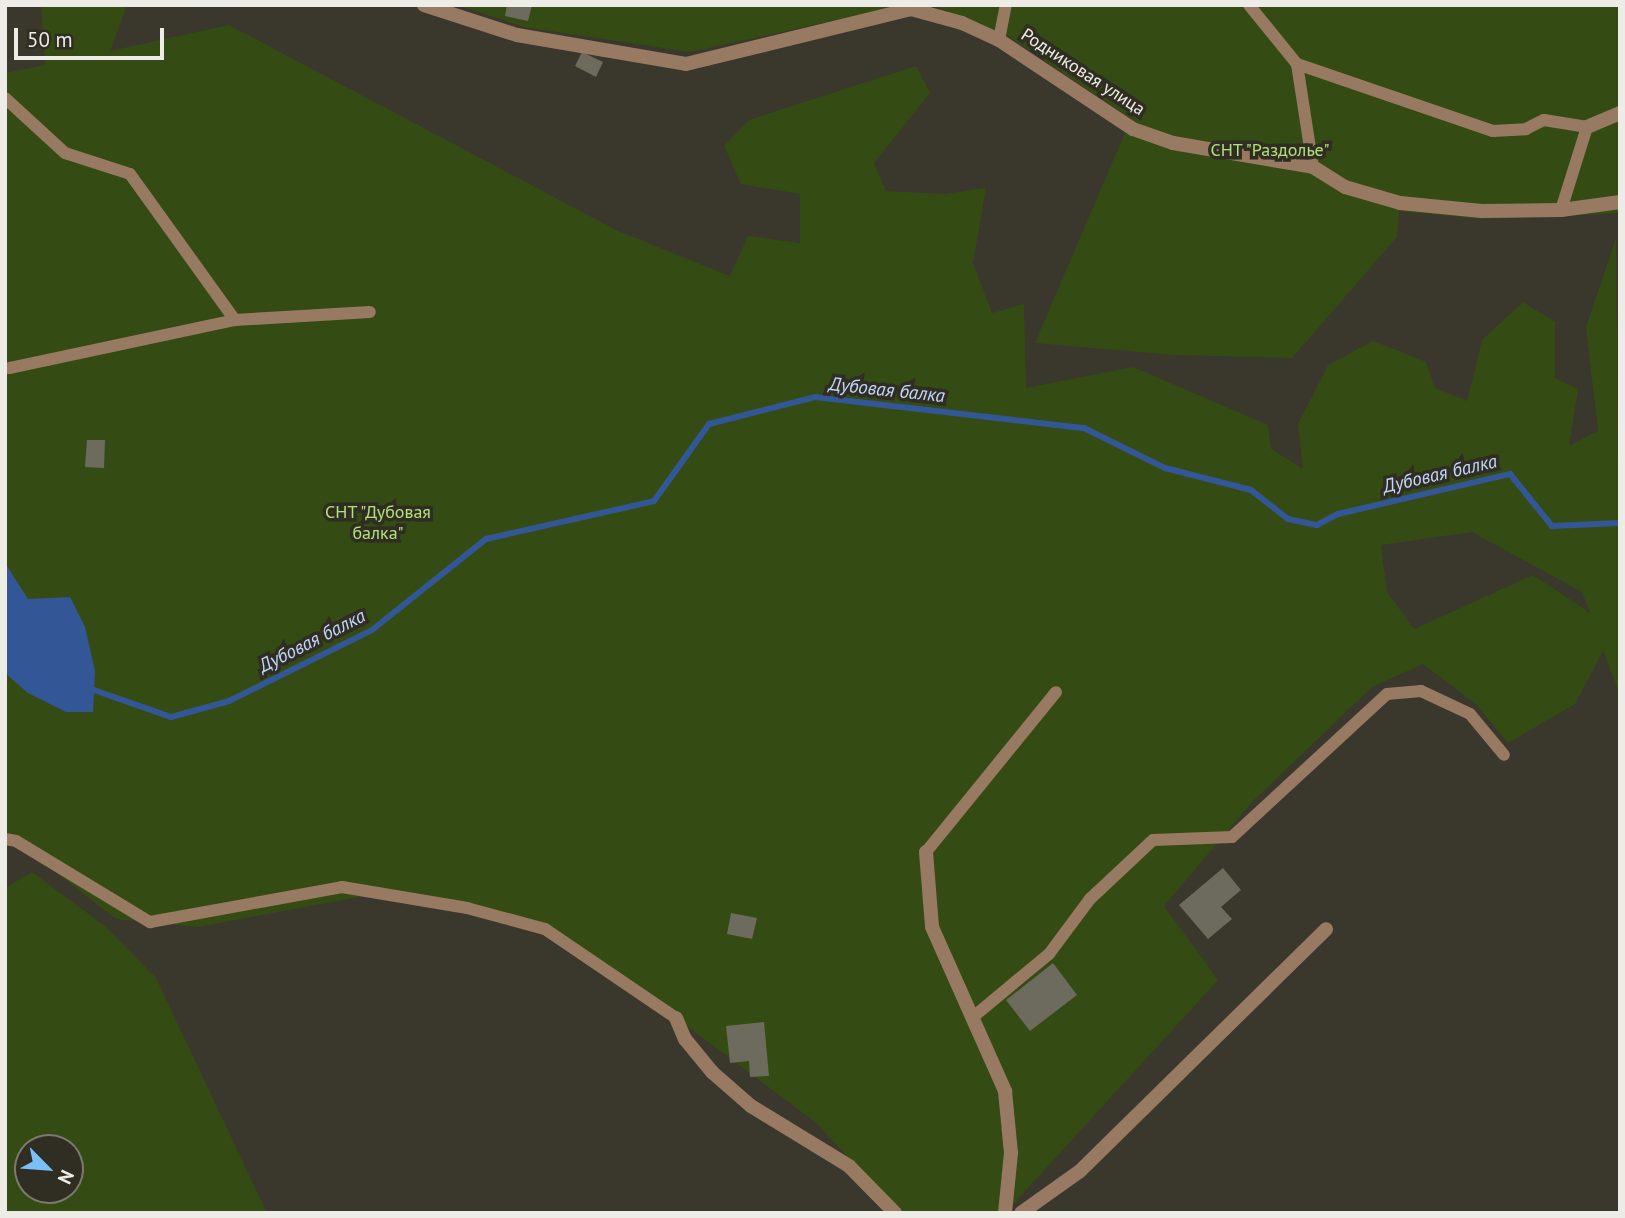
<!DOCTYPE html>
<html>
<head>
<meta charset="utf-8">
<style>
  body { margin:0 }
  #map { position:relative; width:1625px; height:1218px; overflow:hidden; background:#3a372c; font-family:"PT Sans",sans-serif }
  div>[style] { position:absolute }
  .green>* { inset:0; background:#344c13 }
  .water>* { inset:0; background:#335697 }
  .stream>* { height:6px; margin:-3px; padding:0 3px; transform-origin:3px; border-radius:3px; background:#335697 }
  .building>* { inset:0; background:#6d6a5e }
  .lane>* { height:12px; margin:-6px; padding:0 6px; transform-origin:6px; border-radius:6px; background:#987962 }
  .street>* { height:14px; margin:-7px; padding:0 7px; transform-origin:7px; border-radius:7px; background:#987962 }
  span { translate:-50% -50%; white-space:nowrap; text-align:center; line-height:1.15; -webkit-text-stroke:7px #302d22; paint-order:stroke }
  .street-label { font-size:18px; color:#eeece6 }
  .park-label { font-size:18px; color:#b1e27a }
  .water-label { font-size:19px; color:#c2d7fd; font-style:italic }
  .frame { position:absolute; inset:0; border:7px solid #eeece6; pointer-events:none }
  .north { position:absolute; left:14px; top:1134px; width:70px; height:70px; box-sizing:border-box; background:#302d22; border:2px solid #7c7970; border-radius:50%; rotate:115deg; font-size:19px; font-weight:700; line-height:28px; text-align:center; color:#eeece6 }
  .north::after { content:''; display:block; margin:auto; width:24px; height:32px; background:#7abff8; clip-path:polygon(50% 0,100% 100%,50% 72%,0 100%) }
  .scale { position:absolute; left:14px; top:28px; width:150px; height:32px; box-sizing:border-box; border:4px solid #eeece6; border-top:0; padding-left:9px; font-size:21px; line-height:24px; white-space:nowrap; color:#eeece6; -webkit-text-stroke:5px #302d22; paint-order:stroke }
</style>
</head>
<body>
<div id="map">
  <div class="green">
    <div style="clip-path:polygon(evenodd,41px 5px,127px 5px,110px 51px,229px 25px,618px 231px,730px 276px,748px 236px,800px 243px,800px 194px,741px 184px,724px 146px,749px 120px,916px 66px,930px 93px,874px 163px,886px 191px,944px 194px,986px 188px,973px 263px,992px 313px,1024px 304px,1026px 388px,1133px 367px,1268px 425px,1271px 449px,1303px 469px,1298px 424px,1328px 365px,1373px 341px,1426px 362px,1435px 388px,1467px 401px,1482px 340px,1523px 302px,1555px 322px,1555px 378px,1578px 389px,1569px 446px,1598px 431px,1586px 327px,1616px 238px,1620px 695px,1603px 651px,1575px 704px,1508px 743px,1477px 705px,1423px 664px,1372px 687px,1251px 803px,1164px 906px,1218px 980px,1005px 1213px,901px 1213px,815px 1122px,676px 1018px,528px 918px,375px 894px,198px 927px,116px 919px,5px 833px,5px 73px,45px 65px,41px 5px,1472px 532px,1582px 592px,1590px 613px,1533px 575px,1414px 629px,1387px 592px,1381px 545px,1472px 532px)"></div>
    <div style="clip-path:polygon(457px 5px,906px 5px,690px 52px,524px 27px)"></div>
    <div style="clip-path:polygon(932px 5px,1620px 5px,1620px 213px,1481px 219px,1399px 211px,1397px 237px,1292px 358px,1174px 355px,1035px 343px,1131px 119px,1008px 36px)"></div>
    <div style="clip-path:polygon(evenodd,32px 872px,106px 927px,156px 978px,267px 1213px,5px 1213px,5px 888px,32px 872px,70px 1148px,70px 1190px,28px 1190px,28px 1148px,70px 1148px)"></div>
  </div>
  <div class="water">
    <div style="clip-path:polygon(5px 563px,28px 599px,70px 597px,85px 627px,95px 671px,93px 712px,66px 712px,28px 693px,5px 673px)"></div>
  </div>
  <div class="stream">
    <div style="left:91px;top:689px;width:85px;rotate:19.3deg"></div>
    <div style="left:171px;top:717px;width:60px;rotate:-15.4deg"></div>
    <div style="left:229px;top:701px;width:160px;rotate:-26.4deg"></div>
    <div style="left:372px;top:630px;width:146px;rotate:-38.6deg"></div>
    <div style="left:486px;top:539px;width:172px;rotate:-12.7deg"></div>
    <div style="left:654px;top:501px;width:95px;rotate:-54.5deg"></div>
    <div style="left:709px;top:424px;width:109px;rotate:-14.3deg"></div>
    <div style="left:815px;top:397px;width:271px;rotate:6.6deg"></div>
    <div style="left:1084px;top:428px;width:90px;rotate:26.3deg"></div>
    <div style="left:1165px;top:468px;width:89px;rotate:14.3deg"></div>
    <div style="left:1251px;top:490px;width:47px;rotate:38.1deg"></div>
    <div style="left:1288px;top:519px;width:30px;rotate:12deg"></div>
    <div style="left:1317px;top:525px;width:24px;rotate:-28deg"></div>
    <div style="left:1338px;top:514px;width:177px;rotate:-13.1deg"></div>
    <div style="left:1510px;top:474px;width:67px;rotate:51.1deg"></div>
    <div style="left:1552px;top:526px;width:68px;rotate:-2.5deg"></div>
  </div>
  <div class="building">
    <div style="clip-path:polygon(507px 5px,532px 5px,528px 21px,505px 16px)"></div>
    <div style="clip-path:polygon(582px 52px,603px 62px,596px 77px,575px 66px)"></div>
    <div style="clip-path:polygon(87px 440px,105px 440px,104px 468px,85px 467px)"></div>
    <div style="clip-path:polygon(1223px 868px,1241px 890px,1221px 907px,1232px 919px,1208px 939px,1179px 905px)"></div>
    <div style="clip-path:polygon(731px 913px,757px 918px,752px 939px,727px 934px)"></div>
    <div style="clip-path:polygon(1053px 963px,1077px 995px,1030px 1031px,1006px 1000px)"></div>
    <div style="clip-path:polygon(764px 1022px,769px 1076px,750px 1077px,749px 1061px,730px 1063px,726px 1026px)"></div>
  </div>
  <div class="lane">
    <div style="left:1249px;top:5px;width:76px;rotate:50.9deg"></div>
    <div style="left:1297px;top:64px;width:207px;rotate:18.9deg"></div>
    <div style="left:1493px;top:131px;width:33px;rotate:-3deg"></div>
    <div style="left:1526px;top:129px;width:20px;rotate:-27deg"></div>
    <div style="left:1544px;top:120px;width:44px;rotate:9.2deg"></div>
    <div style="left:1587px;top:127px;width:87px;rotate:107.4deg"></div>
    <div style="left:999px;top:40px;width:36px;rotate:-79deg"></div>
    <div style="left:1297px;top:64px;width:104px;rotate:81.2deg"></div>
    <div style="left:5px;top:98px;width:81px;rotate:42.5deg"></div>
    <div style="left:65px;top:153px;width:68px;rotate:17.9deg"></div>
    <div style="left:130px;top:174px;width:180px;rotate:54.3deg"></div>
    <div style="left:235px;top:320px;width:231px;rotate:168deg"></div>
    <div style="left:235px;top:320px;width:135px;rotate:-3.4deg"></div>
    <div style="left:5px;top:839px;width:11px;rotate:10deg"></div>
    <div style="left:16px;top:841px;width:157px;rotate:31.2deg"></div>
    <div style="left:150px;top:922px;width:195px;rotate:-10.3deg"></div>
    <div style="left:342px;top:887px;width:127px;rotate:9.5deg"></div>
    <div style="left:467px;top:908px;width:81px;rotate:15.1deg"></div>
    <div style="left:545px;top:929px;width:158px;rotate:34.2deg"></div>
    <div style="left:926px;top:852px;width:206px;rotate:-50.9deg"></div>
    <div style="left:973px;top:1017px;width:99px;rotate:-39.7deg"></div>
    <div style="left:1049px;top:954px;width:69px;rotate:-53.3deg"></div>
    <div style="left:1090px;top:899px;width:86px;rotate:-43.1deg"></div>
    <div style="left:1153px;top:840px;width:79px;rotate:-2.2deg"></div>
    <div style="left:1232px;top:837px;width:211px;rotate:-42.7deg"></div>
    <div style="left:1387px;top:694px;width:34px;rotate:-5deg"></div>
    <div style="left:1421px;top:691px;width:54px;rotate:25.1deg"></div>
    <div style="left:1470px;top:714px;width:53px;rotate:50.3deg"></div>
  </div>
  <div class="street">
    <div style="left:424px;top:5px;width:98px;rotate:17.9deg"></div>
    <div style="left:517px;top:35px;width:171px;rotate:9.7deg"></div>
    <div style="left:686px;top:64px;width:232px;rotate:-13.7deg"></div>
    <div style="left:911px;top:9px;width:53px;rotate:15.4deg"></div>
    <div style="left:962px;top:23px;width:41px;rotate:24.7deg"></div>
    <div style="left:999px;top:40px;width:161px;rotate:33.6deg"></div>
    <div style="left:1133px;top:129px;width:42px;rotate:19.3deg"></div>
    <div style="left:1173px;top:143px;width:142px;rotate:9.7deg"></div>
    <div style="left:1313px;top:167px;width:38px;rotate:32deg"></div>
    <div style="left:1345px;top:187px;width:57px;rotate:16.2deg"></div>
    <div style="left:1400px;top:203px;width:82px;rotate:5.6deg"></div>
    <div style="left:1482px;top:211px;width:79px;rotate:-0.7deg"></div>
    <div style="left:1561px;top:210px;width:60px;rotate:-7.7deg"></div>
    <div style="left:1587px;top:127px;width:36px;rotate:-23deg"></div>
    <div style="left:926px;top:852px;width:75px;rotate:85.4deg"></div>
    <div style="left:932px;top:927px;width:180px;rotate:66deg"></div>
    <div style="left:1005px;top:1091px;width:62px;rotate:84.5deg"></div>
    <div style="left:1011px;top:1153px;width:60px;rotate:95.7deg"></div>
    <div style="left:676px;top:1018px;width:23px;rotate:67deg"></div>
    <div style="left:685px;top:1039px;width:43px;rotate:50.7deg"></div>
    <div style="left:712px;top:1072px;width:52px;rotate:41.1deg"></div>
    <div style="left:751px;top:1106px;width:115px;rotate:31.5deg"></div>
    <div style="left:849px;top:1166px;width:66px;rotate:45.6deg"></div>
    <div style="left:1021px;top:1213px;width:72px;rotate:-35.4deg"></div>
    <div style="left:1080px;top:1171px;width:345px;rotate:-44.5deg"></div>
  </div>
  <div class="street-label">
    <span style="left:1083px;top:72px;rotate:33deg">Родниковая улица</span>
  </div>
  <div class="park-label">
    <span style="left:1270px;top:150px">СНТ "Раздолье"</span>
    <span style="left:378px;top:523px">СНТ "Дубовая<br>балка"</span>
  </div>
  <div class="water-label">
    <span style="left:887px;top:390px;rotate:6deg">Дубовая балка</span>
    <span style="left:1440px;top:474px;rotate:-13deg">Дубовая балка</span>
    <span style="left:312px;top:641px;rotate:-27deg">Дубовая балка</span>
  </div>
  <div class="frame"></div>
  <div class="north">N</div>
  <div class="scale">50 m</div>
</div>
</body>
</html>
